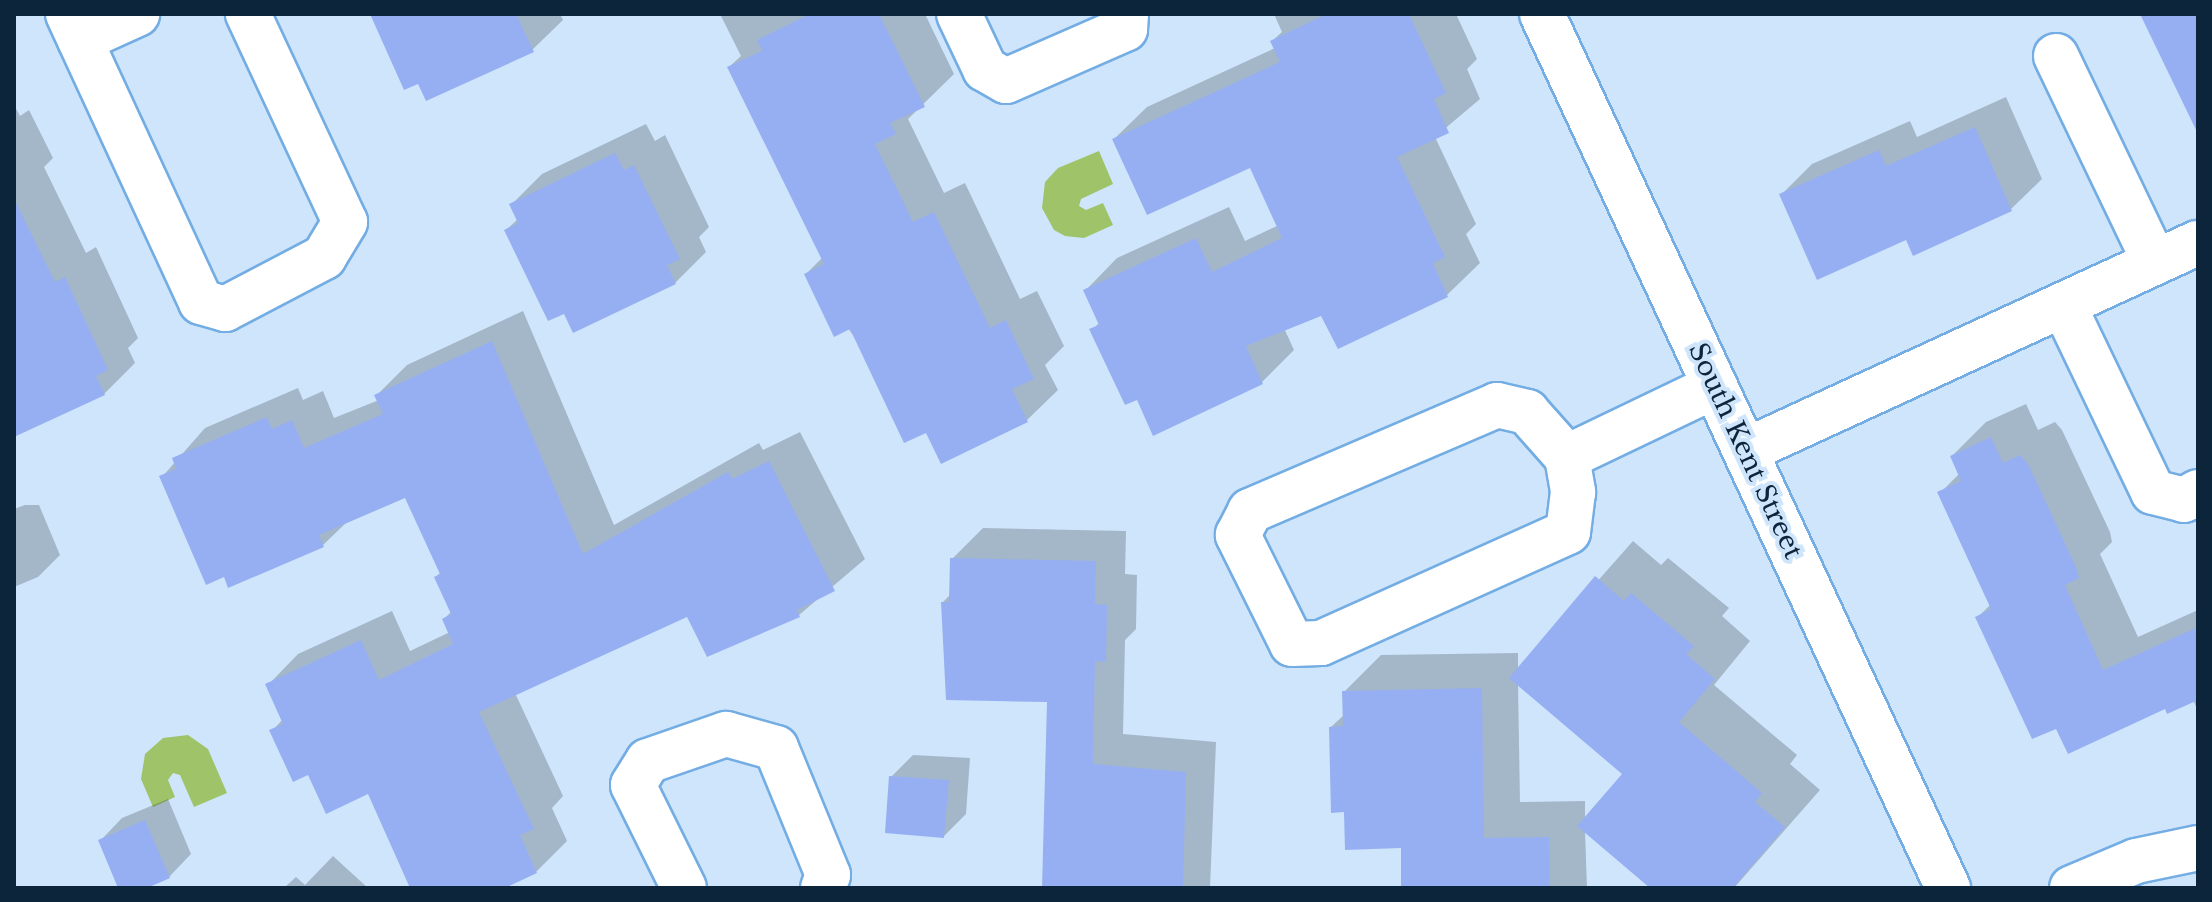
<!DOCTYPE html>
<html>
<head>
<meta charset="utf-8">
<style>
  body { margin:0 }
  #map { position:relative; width:2212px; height:902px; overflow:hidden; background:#cee5fc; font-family:"Libre Baskerville",serif }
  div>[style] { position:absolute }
  .water>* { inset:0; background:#9ec369 }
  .shadow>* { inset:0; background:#0003 }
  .building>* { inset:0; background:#96aff2 }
  .roads { filter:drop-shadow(2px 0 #73ade3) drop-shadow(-2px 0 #73ade3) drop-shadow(0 2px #73ade3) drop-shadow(0 -2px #73ade3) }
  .minor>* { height:44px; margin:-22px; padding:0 22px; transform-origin:22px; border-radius:22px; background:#fff }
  span { translate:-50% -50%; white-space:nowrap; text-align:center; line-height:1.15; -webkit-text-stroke:8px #cee5fc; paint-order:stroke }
  .street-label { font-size:26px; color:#0d253a }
  .frame { position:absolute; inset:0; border:16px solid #0d253a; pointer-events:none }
</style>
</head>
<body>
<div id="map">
  <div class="water">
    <div style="clip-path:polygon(1099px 151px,1113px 184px,1081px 199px,1079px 206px,1086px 210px,1103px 203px,1113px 225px,1084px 238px,1065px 236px,1054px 230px,1042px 208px,1045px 182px,1058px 168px)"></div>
    <div style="clip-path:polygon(188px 735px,208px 749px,227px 793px,194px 807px,180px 775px,173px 773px,168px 780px,175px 797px,153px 807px,141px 779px,145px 754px,163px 738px)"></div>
  </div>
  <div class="shadow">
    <div style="clip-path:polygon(372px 14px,560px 14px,563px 20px,532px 50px,419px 81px)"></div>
    <div style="clip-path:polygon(720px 14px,925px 14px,954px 74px,908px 119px,944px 193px,965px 183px,1020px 299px,1037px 291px,1064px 346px,1045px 365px,1058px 390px,1027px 420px,927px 431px,806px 274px,823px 257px,729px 67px,741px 56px)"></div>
    <div style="clip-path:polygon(1274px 14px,1456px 14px,1477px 59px,1467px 69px,1480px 99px,1435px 137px,1476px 224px,1466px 234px,1480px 263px,1447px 295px,1322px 313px,1284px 328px,1294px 350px,1262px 382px,1154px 433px,1138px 398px,1092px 330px,1100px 322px,1085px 291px,1117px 258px,1229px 207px,1245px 241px,1279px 225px,1251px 165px,1114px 139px,1147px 107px,1275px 48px,1272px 41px,1282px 32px)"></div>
    <div style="clip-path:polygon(2006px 97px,2042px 179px,2011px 209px,1914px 253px,1908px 237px,1781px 195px,1812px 164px,1910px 121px,1917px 137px)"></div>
    <div style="clip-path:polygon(14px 105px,20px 116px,29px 110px,53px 158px,44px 167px,86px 253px,96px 247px,138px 338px,128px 348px,135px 363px,104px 394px,14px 434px)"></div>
    <div style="clip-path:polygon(646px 124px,655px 141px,665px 135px,709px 227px,699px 237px,706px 252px,675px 283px,565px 311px,506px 230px,518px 219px,511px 205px,542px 174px)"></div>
    <div style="clip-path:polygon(523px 311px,614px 525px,759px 443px,763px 450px,800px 432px,865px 559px,799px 615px,688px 614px,515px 693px,563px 796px,552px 808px,567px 841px,536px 872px,500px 888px,434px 888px,369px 791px,309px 772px,272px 731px,283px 719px,268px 685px,298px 654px,392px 611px,410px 651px,450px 632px,444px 619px,452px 611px,436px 577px,441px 572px,406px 496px,348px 521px,323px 545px,225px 575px,162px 477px,205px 428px,298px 388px,303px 400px,323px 391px,334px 418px,379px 400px,377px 395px,407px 365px)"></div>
    <div style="clip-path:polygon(2026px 404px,2038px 430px,2055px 422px,2062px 430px,2110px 532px,2112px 542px,2100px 554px,2138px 637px,2198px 610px,2198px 711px,2193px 700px,2057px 726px,1978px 617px,1991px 604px,1940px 493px,1960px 473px,1952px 456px,1986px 422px)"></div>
    <div style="clip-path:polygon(25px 505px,39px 505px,60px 555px,38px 577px,14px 587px,14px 509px)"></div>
    <div style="clip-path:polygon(983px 528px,1126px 531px,1125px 574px,1137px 575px,1136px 629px,1125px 640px,1123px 734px,1216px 742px,1210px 888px,1044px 888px,1049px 700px,943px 602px,951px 594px,952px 559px)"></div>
    <div style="clip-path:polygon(evenodd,1633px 541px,1661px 565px,1668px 558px,1729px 608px,1722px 616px,1750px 641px,1714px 685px,1797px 755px,1790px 764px,1820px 790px,1734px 888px,1653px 888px,1585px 831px,1587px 888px,1403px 888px,1403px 846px,1346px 810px,1331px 727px,1345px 714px,1344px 692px,1381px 655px,1518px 653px,1518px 671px,1633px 541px,1518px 683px,1624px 774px,1585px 819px,1585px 801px,1520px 802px,1518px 683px)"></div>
    <div style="clip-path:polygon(913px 755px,970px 758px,966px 814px,944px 836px,891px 777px)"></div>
    <div style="clip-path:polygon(168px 799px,191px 854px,169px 877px,142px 888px,120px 888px,100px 841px,122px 818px)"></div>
    <div style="clip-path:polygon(333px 856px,368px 888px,284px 888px,296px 877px,305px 885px)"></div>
  </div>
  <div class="building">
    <div style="clip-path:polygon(370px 14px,516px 14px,534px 52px,426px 101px,418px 84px,404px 90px)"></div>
    <div style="clip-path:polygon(810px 14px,879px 14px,925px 107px,890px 123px,896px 134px,875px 144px,913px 222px,934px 212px,990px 328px,1006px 320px,1034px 379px,1012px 389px,1028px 422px,941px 464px,926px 433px,904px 443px,850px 329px,834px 337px,804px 274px,824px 264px,727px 67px,762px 51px,757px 40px)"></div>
    <div style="clip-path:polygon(1327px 14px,1409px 14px,1446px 93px,1434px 99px,1449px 133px,1397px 157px,1445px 257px,1433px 263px,1448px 297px,1338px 349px,1321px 316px,1246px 346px,1263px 384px,1153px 436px,1137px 400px,1125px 405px,1089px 329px,1099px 325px,1083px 290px,1196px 238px,1212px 272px,1282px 238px,1250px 168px,1147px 215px,1112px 139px,1280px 62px,1270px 41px)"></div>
    <div style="clip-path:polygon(2140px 14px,2198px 14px,2198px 134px)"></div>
    <div style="clip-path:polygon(1975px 127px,2012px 211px,1913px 256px,1906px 240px,1817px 280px,1779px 194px,1879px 150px,1886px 166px)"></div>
    <div style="clip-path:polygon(615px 153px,624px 170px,634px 165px,680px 259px,667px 265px,676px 284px,573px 333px,564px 314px,548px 321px,504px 230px,518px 223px,509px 204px)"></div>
    <div style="clip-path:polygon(14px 199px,55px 282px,65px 277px,108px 370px,96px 376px,105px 395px,14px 437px)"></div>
    <div style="clip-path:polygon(492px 341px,583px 554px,728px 472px,732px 479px,769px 461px,835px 591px,797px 610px,800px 617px,707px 657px,687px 617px,479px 712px,534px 829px,520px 835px,537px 873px,505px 888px,410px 888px,368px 794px,326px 814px,308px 775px,293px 782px,269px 730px,283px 724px,265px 684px,361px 640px,379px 680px,453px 644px,442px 619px,451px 614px,434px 577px,440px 574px,405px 498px,319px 535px,324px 547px,228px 588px,224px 577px,206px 585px,159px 476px,176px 469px,172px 458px,267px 417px,272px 429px,292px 420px,304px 448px,383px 414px,374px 395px)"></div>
    <div style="clip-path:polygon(1991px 437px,2003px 463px,2020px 455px,2028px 464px,2076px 567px,2079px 578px,2065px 585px,2103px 670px,2198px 627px,2198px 700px,2167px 714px,2165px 709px,2068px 754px,2056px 729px,2032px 739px,1975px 617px,1991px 609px,1937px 492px,1961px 481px,1950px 456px)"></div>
    <div style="clip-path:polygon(950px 558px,1096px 561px,1095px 604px,1107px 605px,1106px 662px,1095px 661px,1093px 764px,1186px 772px,1183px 888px,1042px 888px,1047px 702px,946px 700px,941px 602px,949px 602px)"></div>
    <div style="clip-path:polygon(1595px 576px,1624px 601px,1631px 593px,1694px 646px,1686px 654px,1715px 679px,1679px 722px,1762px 793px,1755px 802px,1785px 827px,1733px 888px,1650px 888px,1577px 826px,1622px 774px,1509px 678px)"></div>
    <div style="clip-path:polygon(1482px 688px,1484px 838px,1549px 837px,1550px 888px,1401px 888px,1401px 848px,1345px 850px,1344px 812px,1331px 813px,1329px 727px,1343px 726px,1342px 691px)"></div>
    <div style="clip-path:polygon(889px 776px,949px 780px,944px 838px,885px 833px)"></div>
    <div style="clip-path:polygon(145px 820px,170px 878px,147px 888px,118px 888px,98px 840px)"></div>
  </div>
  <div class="roads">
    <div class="minor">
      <div style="left:68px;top:14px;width:317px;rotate:65.2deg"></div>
      <div style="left:201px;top:302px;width:25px;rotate:16deg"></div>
      <div style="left:225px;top:309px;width:112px;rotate:-27.7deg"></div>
      <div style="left:324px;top:257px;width:41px;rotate:-59deg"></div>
      <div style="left:345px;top:222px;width:230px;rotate:-115deg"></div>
      <div style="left:959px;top:14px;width:61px;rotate:64.7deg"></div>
      <div style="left:985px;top:69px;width:24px;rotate:30deg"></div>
      <div style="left:1006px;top:81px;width:130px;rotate:-23.6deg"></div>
      <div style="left:1125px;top:29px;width:15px;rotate:-86deg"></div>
      <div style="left:1542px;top:14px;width:964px;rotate:65.08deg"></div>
      <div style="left:80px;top:40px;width:63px;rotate:-24.5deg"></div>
      <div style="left:2056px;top:56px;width:229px;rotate:64.4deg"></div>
      <div style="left:2064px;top:306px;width:206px;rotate:64.4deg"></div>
      <div style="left:2153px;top:492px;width:32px;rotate:14deg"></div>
      <div style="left:2184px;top:500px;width:16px;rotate:-30deg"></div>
      <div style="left:1497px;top:405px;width:31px;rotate:13deg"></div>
      <div style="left:1527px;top:412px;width:60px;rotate:48.4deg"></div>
      <div style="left:1567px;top:457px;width:36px;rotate:80deg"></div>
      <div style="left:1573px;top:492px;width:40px;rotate:97.1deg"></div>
      <div style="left:1568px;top:532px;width:271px;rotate:155.8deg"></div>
      <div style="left:1321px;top:643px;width:29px;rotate:178deg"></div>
      <div style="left:1292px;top:644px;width:122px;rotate:-116.4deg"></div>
      <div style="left:1238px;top:535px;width:27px;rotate:-63deg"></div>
      <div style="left:1250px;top:511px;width:269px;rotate:-23.2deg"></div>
      <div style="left:1745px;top:451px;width:498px;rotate:-24.7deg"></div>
      <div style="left:1567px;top:457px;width:164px;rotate:-25.6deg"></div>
      <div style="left:684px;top:888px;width:115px;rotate:-116.3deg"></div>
      <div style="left:633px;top:785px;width:28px;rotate:-58deg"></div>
      <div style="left:648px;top:761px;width:83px;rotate:-19.1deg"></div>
      <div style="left:726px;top:734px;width:52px;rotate:15.6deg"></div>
      <div style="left:776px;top:748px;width:137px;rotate:67.7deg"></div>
      <div style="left:828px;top:875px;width:14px;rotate:111deg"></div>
      <div style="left:2072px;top:888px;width:69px;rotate:-22.9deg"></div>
      <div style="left:2136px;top:861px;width:63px;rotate:-11.8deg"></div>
    </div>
  </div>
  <div class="street-label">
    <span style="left:1745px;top:451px;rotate:65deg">South Kent Street</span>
  </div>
  <div class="frame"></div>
</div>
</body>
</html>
